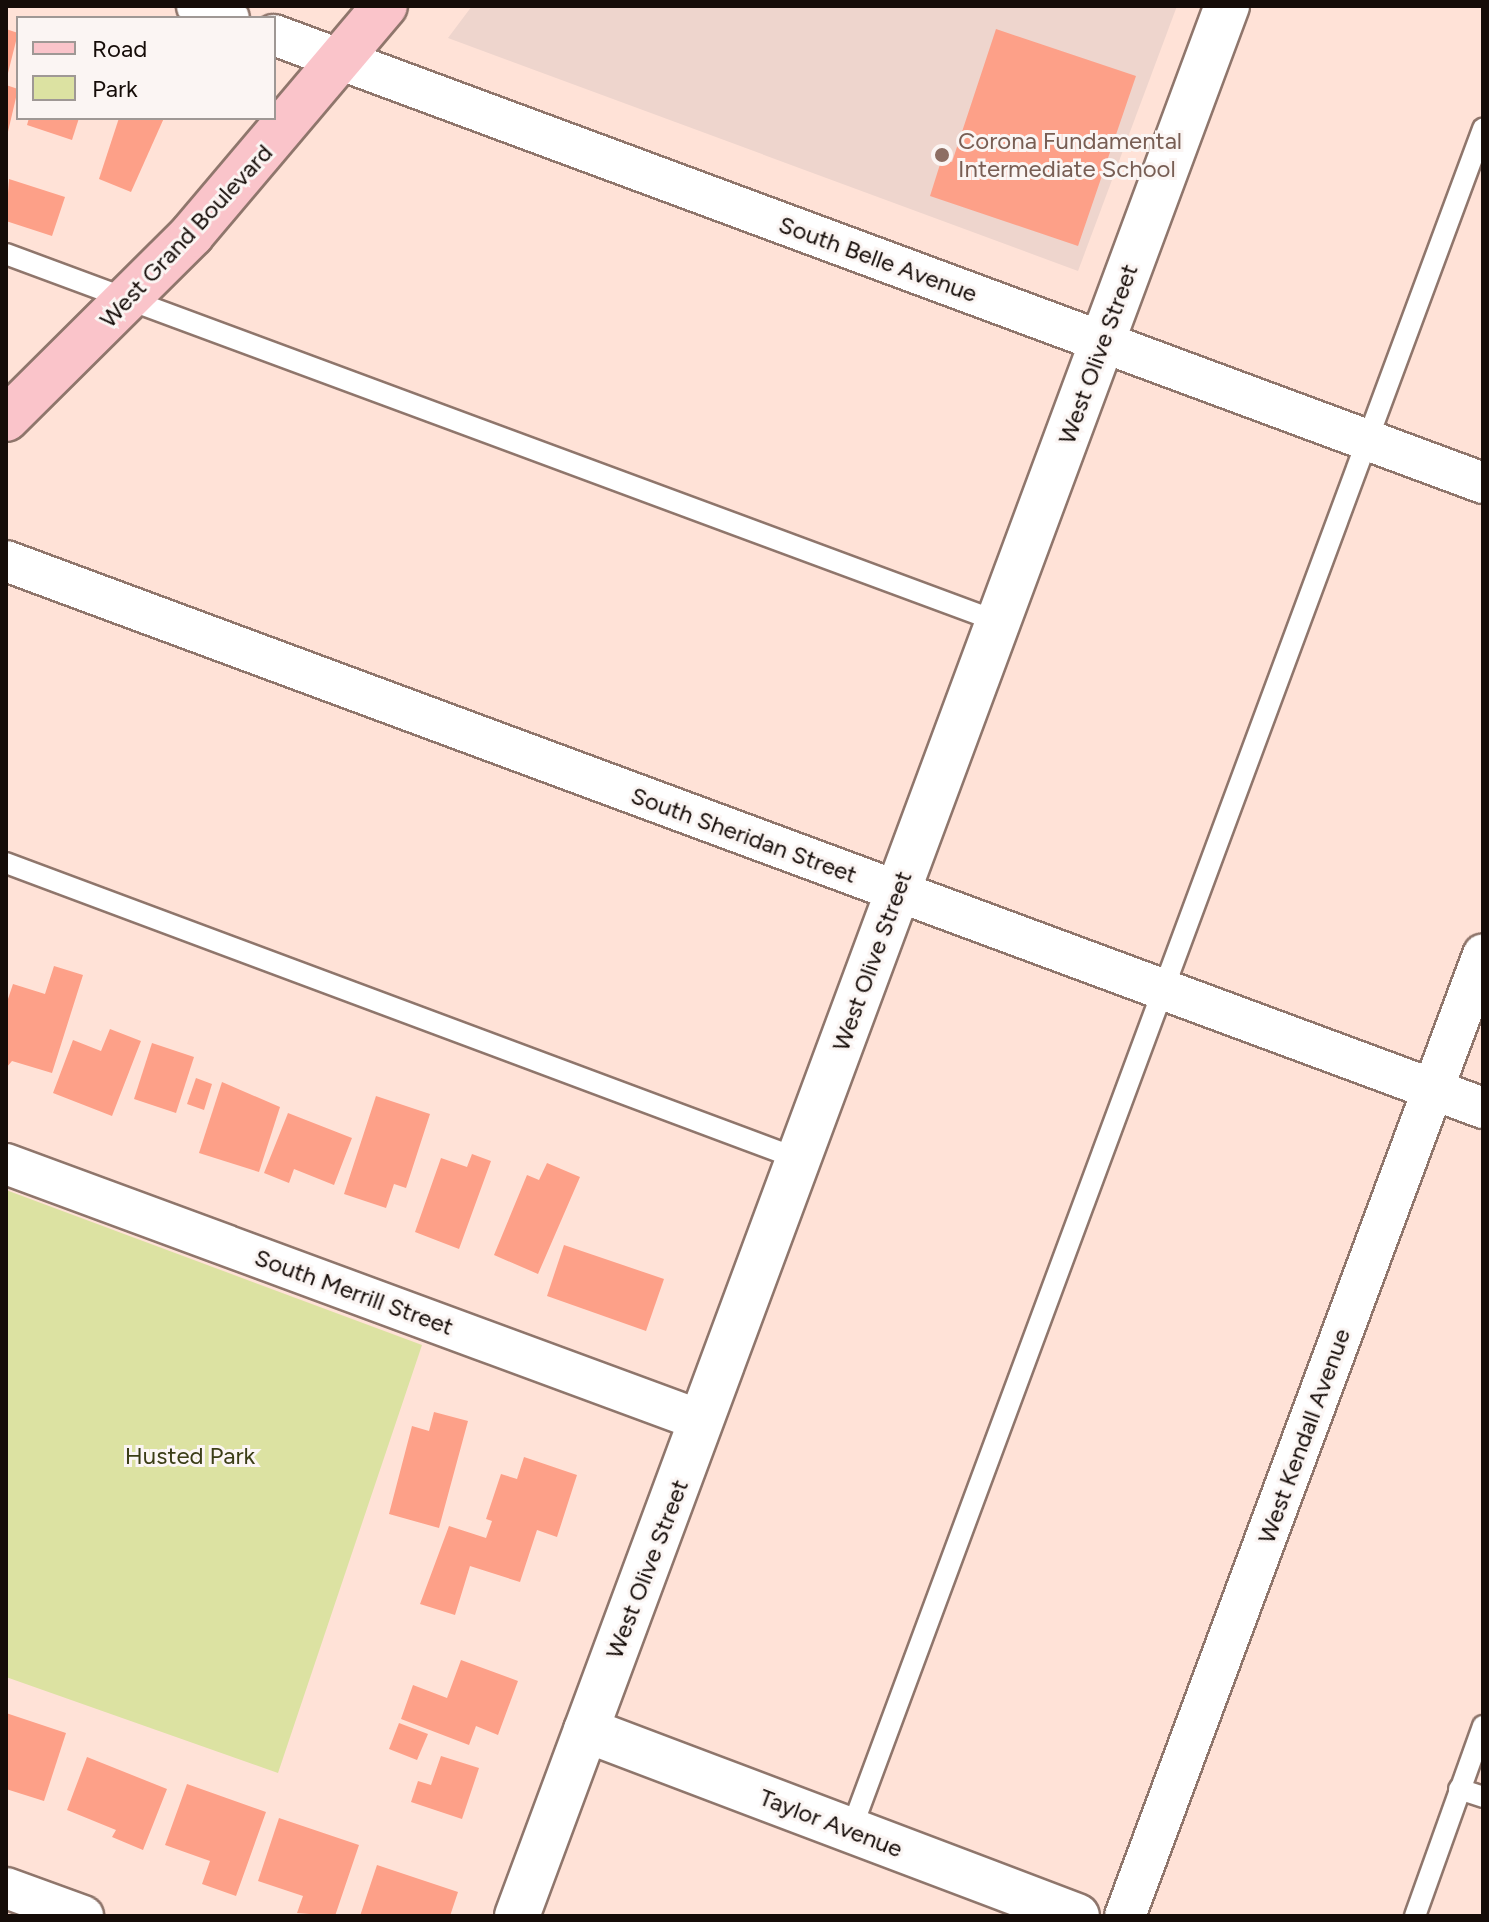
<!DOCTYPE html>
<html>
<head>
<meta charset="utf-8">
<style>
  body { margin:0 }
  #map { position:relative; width:1489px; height:1922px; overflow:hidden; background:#ffe2d7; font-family:Figtree,sans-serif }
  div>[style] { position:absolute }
  .education>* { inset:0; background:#eed5cd }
  .green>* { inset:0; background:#dce2a2 }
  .building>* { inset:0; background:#fda088 }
  .roads { filter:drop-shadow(2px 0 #8f766c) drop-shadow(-2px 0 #8f766c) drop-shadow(0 2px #8f766c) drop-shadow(0 -2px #8f766c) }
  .service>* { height:20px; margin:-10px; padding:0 10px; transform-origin:10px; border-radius:10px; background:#fff }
  .minor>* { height:40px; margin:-20px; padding:0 20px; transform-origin:20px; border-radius:20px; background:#fff }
  .tertiary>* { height:44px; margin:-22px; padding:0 22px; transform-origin:22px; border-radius:22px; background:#fff }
  .primary>* { height:44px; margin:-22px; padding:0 22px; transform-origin:22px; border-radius:22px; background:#fac4ca }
  .dots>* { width:22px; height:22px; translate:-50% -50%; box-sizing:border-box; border:4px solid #fbf5f3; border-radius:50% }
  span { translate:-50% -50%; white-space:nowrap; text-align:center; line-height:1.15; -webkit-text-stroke:6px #fbf5f3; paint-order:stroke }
  .education-label { font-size:24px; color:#785e54 }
  .left { translate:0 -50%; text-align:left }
  .street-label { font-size:24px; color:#150c08 }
  .park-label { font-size:24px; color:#3b3d16 }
  .frame { position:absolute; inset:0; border:8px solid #150c08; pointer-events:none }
  .legend { position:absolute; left:16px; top:16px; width:260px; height:104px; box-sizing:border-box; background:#fbf5f3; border:2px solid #9f9895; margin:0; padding:10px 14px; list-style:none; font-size:24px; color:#150c08 }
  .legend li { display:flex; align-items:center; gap:16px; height:40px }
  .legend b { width:40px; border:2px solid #9f9895 }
</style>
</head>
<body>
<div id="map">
  <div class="education">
    <div style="clip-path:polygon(472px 6px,1177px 6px,1078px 271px,448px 38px)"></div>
  </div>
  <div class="green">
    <div style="clip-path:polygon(6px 1190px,422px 1345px,278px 1773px,6px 1677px)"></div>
  </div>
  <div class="building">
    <div style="clip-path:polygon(6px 29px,18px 33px,7px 77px,6px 77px)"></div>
    <div style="clip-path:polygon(996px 29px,1136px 76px,1078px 246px,930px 196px,942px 158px,952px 162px)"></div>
    <div style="clip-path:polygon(6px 85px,18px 89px,7px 136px,6px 136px)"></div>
    <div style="clip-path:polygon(29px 118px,79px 118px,72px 140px,27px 125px)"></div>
    <div style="clip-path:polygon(119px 118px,164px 118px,131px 192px,99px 179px)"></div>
    <div style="clip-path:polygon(9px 179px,65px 197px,52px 236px,6px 221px)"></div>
    <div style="clip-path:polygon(54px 966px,83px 975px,52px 1073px,12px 1061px,6px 1068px,6px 1005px,13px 984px,45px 994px)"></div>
    <div style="clip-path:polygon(110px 1029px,141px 1041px,112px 1116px,53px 1093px,73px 1040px,101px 1051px)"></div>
    <div style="clip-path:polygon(152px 1043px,194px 1057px,176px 1113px,134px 1099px)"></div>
    <div style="clip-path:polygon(196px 1078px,212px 1084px,204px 1110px,187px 1104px)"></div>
    <div style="clip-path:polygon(222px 1082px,280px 1107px,259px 1172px,199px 1153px)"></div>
    <div style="clip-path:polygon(376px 1096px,430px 1114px,406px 1188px,394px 1184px,386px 1208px,344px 1194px)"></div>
    <div style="clip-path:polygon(288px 1113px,352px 1138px,334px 1185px,294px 1169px,289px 1183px,264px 1173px)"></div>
    <div style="clip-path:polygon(472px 1154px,491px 1161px,459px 1249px,415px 1232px,441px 1158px,467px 1167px)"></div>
    <div style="clip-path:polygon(547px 1163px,580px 1177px,538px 1274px,494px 1255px,527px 1175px,539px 1180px)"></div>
    <div style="clip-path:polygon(564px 1245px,664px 1279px,646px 1331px,547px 1296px)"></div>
    <div style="clip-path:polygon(434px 1412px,468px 1421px,439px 1528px,389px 1514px,412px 1426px,429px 1431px)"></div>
    <div style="clip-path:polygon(524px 1457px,577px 1475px,557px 1537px,537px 1530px,520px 1582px,470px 1566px,455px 1615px,420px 1604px,449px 1526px,486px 1538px,492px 1521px,486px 1519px,501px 1474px,517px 1479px)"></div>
    <div style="clip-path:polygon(461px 1660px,518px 1681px,498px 1735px,476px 1726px,469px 1745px,401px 1719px,413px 1685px,447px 1698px)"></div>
    <div style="clip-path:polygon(6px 1713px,66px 1733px,44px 1801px,6px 1789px)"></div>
    <div style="clip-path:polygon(399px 1723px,428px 1734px,417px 1760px,389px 1749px)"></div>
    <div style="clip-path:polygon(441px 1756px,479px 1768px,462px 1819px,411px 1802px,418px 1781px,431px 1785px)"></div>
    <div style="clip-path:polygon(87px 1757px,167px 1789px,143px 1850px,112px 1837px,116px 1830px,67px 1810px)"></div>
    <div style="clip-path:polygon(187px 1784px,266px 1812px,236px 1896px,202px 1884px,210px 1861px,165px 1845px)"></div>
    <div style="clip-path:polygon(279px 1818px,359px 1845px,335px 1916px,297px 1913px,303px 1896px,258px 1881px)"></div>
    <div style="clip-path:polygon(377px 1865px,458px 1892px,450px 1916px,360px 1916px)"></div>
  </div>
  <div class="roads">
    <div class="service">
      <div style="left:6px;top:254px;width:1059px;rotate:20.33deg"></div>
      <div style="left:6px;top:863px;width:846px;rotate:20.47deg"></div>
      <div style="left:1459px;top:1789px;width:25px;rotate:18deg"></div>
      <div style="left:851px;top:1830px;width:1815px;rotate:-69.62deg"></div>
      <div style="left:1415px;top:1916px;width:202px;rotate:-70.3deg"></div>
    </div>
    <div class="minor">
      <div style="left:197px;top:6px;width:34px;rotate:21deg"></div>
      <div style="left:274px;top:35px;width:1289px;rotate:20.33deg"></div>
      <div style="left:6px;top:561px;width:1575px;rotate:20.32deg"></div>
      <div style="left:6px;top:1164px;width:742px;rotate:20.27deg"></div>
      <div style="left:6px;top:1888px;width:82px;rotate:20deg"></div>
      <div style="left:1125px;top:1916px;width:1026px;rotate:-69.57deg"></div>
    </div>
    <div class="tertiary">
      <div style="left:586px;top:1730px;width:525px;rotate:20.75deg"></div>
      <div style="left:517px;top:1916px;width:2038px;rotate:-69.61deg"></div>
    </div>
    <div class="primary">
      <div style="left:6px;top:419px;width:262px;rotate:-44.8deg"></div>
      <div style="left:192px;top:234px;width:299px;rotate:-49.8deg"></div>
    </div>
  </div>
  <div class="dots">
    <div style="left:942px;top:155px;background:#8d6e63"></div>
  </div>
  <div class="education-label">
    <span class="left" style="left:958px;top:155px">Corona Fundamental<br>Intermediate School</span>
  </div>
  <div class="street-label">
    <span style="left:186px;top:236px;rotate:-47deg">West Grand Boulevard</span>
    <span style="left:878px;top:259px;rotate:20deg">South Belle Avenue</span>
    <span style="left:1098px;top:354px;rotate:-70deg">West Olive Street</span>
    <span style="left:744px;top:835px;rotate:20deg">South Sheridan Street</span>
    <span style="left:872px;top:961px;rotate:-70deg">West Olive Street</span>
    <span style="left:354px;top:1292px;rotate:20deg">South Merrill Street</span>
    <span style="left:1304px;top:1436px;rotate:-70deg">West Kendall Avenue</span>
    <span style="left:647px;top:1569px;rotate:-69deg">West Olive Street</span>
    <span style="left:831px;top:1823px;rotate:21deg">Taylor Avenue</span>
  </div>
  <div class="park-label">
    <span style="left:190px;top:1456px">Husted Park</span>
  </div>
  <div class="frame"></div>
  <ul class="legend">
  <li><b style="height:10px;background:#fac4ca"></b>Road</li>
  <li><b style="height:22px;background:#dce2a2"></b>Park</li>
  </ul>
</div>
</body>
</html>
